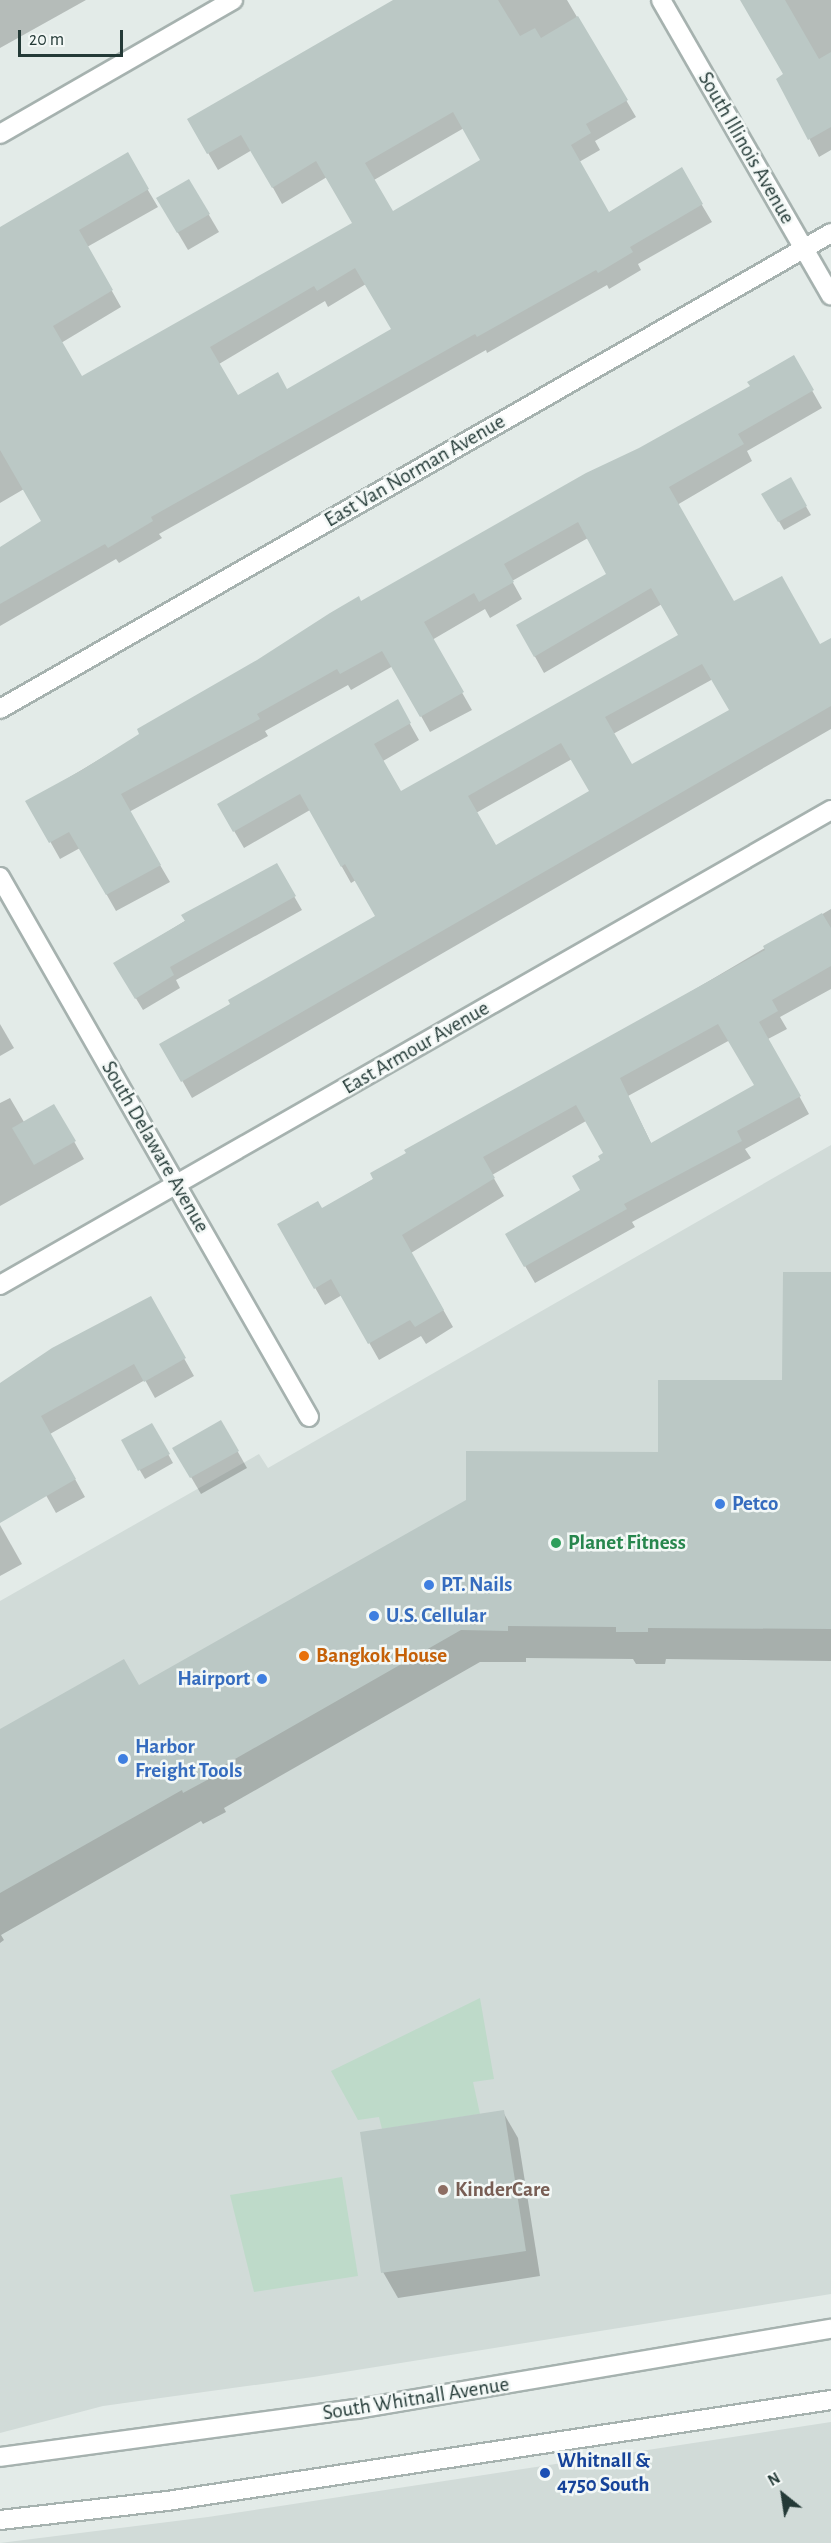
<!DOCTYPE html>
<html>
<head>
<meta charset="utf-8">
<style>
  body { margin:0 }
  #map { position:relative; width:831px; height:2543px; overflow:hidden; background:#e3ebe8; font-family:"Alegreya Sans",sans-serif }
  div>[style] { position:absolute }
  .built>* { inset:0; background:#d1dbd8 }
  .green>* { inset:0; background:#bedac9 }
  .shadow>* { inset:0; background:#0003 }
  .building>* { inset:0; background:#bbc8c5 }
  .roads { filter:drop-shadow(2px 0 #a6b2af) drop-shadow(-2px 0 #a6b2af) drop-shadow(0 2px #a6b2af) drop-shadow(0 -2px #a6b2af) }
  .minor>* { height:18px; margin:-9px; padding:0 9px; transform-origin:9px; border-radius:9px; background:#fff }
  .dots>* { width:16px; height:16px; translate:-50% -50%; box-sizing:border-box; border:3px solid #f3f8f6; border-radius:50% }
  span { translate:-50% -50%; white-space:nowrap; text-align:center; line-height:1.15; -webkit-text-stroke:5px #f3f8f6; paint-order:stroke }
  .street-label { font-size:21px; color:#243a37 }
  .shop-label { font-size:21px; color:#366cbe; font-weight:700 }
  .left { translate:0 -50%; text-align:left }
  .right { translate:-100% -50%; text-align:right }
  .leisure-label { font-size:21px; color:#27864d; font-weight:700 }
  .food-label { font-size:21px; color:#c56008; font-weight:700 }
  .education-label { font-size:21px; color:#785e54; font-weight:700 }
  .transit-label { font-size:21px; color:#164399; font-weight:700 }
  .north { position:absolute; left:753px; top:2465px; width:60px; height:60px; -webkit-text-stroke:4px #f3f8f6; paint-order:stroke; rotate:330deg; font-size:16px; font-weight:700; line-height:24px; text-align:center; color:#243a37 }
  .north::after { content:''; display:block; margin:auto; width:21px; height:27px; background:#243a37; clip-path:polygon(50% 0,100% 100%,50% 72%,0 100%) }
  .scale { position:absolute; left:18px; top:30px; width:105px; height:27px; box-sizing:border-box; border:3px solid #243a37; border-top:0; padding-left:8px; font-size:18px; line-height:21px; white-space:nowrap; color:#243a37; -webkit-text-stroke:4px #f3f8f6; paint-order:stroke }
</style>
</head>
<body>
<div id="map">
  <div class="built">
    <div style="clip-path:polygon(831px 1145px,831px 2294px,313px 2377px,103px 2406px,0 2433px,0 1601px,259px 1454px,268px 1468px)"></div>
    <div style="clip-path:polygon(831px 2422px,831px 2543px,0 2543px,208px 2517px)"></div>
  </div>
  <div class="green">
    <div style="clip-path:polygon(480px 1998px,494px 2079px,473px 2082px,480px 2114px,382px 2129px,379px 2117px,358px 2120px,331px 2071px)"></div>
    <div style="clip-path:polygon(342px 2177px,358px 2276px,254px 2292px,230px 2195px)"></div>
  </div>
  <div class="shadow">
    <div style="clip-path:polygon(0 0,86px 0,0 48px)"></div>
    <div style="clip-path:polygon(evenodd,401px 0,567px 0,636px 117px,595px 141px,600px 150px,579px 162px,609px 214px,681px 170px,712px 222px,638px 264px,641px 270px,609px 289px,607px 285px,487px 353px,486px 350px,159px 534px,162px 538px,119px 563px,116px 559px,0 626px,0 548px,43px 522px,24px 489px,0 503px,0 229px,127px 155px,158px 207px,87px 247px,121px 307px,61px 343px,82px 378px,354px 223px,327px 177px,282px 204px,252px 150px,218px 170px,189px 120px,401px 0,464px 128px,483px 161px,393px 213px,374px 180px,464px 128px,401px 0,366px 284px,393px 330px,287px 391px,238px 397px,219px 364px,325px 301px,328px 307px,366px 284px)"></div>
    <div style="clip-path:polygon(744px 0,831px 0,831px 150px,819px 157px,778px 79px,785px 75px)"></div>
    <div style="clip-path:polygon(189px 181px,219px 232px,188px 250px,158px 199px)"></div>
    <div style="clip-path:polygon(evenodd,793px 357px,822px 408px,747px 451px,752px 461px,677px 505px,734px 603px,820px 646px,831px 639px,831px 729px,192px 1098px,162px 1045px,377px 917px,356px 880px,351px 883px,310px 810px,244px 848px,219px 805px,397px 701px,419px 740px,383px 761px,401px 793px,680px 635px,662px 604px,544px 673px,518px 626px,608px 574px,588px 538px,512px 581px,522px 599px,490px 618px,485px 609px,432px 640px,472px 710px,430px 732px,393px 666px,351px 690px,348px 685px,265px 731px,268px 736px,129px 812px,170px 882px,116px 911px,80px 848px,60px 859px,28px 802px,361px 603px,752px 387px,793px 357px,713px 679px,731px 710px,631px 766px,613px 734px,713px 679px,793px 357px,572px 759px,591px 792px,496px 847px,476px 813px,572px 759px)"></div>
    <div style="clip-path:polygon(790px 479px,811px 515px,784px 530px,763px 494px)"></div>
    <div style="clip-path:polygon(276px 865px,302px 910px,176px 980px,180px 988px,143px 1010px,115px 964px)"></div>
    <div style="clip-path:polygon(evenodd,831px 909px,831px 989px,780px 1017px,787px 1029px,768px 1039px,809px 1114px,745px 1149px,751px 1158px,632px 1222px,635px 1227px,535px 1283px,507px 1235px,582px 1191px,605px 1154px,586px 1121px,492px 1175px,504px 1196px,411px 1253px,453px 1327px,426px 1344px,421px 1336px,379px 1360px,342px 1295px,325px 1305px,279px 1225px,321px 1210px,831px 909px,730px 1040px,756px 1086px,652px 1145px,628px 1096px,730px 1040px)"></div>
    <div style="clip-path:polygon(0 1024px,14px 1048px,0 1056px)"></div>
    <div style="clip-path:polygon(10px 1098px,24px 1122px,54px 1106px,84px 1159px,0 1206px,0 1103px)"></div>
    <div style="clip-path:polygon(831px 1274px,831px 1661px,666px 1659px,665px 1664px,636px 1664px,633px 1659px,526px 1658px,526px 1662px,480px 1662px,224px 1808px,226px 1812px,203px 1824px,201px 1821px,1px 1935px,4px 1940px,0 1943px,0 1731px,139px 1687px,659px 1453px,784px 1381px)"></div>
    <div style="clip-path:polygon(150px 1298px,194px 1376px,155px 1398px,145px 1380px,50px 1434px,85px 1497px,56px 1513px,20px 1449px,0 1460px,0 1384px)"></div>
    <div style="clip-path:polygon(221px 1422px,247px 1468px,201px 1494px,174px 1448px)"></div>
    <div style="clip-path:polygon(152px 1425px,173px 1463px,145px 1479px,123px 1441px)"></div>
    <div style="clip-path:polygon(0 1525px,22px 1564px,0 1576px)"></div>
    <div style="clip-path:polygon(503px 2112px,518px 2138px,540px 2276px,398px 2298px,383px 2272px)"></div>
  </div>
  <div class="building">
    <div style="clip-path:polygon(evenodd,393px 0,498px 0,520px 36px,535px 28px,541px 38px,578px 16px,628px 100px,586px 124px,591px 133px,571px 145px,609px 212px,682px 167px,703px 204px,630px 247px,633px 252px,598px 273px,596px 270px,477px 337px,475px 334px,151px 517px,153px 521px,108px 548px,105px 544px,0 604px,0 547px,41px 521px,0 450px,0 227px,128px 152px,149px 189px,79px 230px,113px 290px,53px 326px,82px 376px,352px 223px,316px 161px,272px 188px,241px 135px,207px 154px,187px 119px,393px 0,453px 112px,480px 160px,393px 211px,365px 163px,453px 112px,393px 0,355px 268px,391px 329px,287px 389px,278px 372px,238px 395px,210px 347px,314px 286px,317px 291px,355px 268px)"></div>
    <div style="clip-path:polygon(740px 0,785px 0,819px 59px,831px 52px,831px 127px,808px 140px,776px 79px,783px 74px)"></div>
    <div style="clip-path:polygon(189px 179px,210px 214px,177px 233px,156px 198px)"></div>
    <div style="clip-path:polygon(evenodd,794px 355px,814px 390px,738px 434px,744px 444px,669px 487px,734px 601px,782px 576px,820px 644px,831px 638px,831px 706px,181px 1082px,159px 1044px,230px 1004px,228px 1000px,375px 916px,345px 864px,341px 867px,300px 794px,233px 832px,217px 804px,398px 699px,411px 723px,374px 744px,401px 791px,678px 635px,651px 588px,534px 657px,516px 625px,606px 574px,578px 522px,504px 564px,514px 582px,479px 602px,474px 593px,424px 622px,464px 692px,420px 717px,382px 651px,340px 674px,337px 669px,257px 714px,260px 719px,121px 794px,161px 865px,106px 895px,69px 832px,49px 843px,25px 801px,82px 770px,139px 734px,137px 729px,257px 660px,330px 613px,359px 596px,361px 601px,586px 473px,639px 448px,750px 386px,747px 382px,794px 355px,702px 664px,729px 710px,632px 764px,605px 717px,702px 664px,794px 355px,561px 743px,589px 791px,496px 845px,468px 796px,561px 743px)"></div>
    <div style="clip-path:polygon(791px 477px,807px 506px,778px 522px,761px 494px)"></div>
    <div style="clip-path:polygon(277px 863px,296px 896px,170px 967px,174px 975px,135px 999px,113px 963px,185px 921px,181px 915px)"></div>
    <div style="clip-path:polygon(evenodd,822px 913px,831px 928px,831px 966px,772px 1000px,778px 1011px,759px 1022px,801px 1096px,737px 1131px,742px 1141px,624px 1204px,627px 1209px,524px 1267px,505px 1234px,580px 1190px,572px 1176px,600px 1160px,598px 1156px,603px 1153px,576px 1105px,483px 1157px,495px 1178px,402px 1235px,444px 1310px,415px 1327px,410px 1320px,368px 1344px,331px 1279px,314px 1289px,277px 1224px,318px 1201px,322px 1208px,373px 1179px,370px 1173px,406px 1153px,404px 1150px,765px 950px,763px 946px,822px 913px,718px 1024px,754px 1085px,651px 1143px,620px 1078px,718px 1024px)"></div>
    <div style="clip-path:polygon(54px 1104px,76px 1141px,34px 1165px,12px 1128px)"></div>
    <div style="clip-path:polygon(783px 1272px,831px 1272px,831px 1629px,648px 1628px,648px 1632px,616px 1632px,616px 1627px,508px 1626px,508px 1631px,461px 1630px,207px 1775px,209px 1779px,183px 1793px,182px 1790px,0 1893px,0 1729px,124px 1659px,139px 1685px,466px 1500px,466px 1451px,658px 1452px,658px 1380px,782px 1380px)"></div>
    <div style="clip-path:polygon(151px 1296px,186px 1358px,144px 1382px,134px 1364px,41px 1416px,76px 1479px,0 1523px,0 1383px,52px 1348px)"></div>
    <div style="clip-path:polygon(221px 1420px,239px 1451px,190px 1478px,172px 1448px)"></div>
    <div style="clip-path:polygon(152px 1423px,170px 1454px,138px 1471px,121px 1440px)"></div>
    <div style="clip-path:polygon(504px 2110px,526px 2251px,381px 2273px,360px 2132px)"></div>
  </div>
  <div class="roads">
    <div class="minor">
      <div style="left:661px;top:0;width:341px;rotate:60.1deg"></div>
      <div style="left:0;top:134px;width:269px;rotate:-29.9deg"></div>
      <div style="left:0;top:709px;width:958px;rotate:-29.8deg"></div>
      <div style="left:0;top:877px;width:622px;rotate:60.22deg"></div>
      <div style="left:0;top:1285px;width:957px;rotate:-29.75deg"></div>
      <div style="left:0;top:2457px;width:359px;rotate:-7.7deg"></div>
      <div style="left:356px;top:2409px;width:482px;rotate:-9.6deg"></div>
      <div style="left:0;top:2520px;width:168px;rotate:-6.5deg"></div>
      <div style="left:167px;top:2501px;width:672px;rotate:-8.65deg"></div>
    </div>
  </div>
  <div class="dots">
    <div style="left:720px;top:1504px;background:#3f7fe0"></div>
    <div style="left:556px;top:1543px;background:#2e9e5b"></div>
    <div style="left:429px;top:1585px;background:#3f7fe0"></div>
    <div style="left:374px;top:1616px;background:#3f7fe0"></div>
    <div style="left:304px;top:1656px;background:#e8710a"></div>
    <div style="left:262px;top:1679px;background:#3f7fe0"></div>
    <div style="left:123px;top:1759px;background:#3f7fe0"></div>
    <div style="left:443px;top:2190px;background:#8d6e63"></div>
    <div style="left:545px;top:2473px;background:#1a4fb4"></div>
  </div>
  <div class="street-label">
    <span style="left:746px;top:148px;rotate:60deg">South Illinois Avenue</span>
    <span style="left:415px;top:471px;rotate:-30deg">East Van Norman Avenue</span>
    <span style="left:416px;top:1048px;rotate:-30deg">East Armour Avenue</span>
    <span style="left:155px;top:1147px;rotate:60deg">South Delaware Avenue</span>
    <span style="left:416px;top:2399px;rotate:-9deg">South Whitnall Avenue</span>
  </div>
  <div class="shop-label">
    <span class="left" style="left:732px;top:1504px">Petco</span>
    <span class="left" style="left:441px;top:1585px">P.T. Nails</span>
    <span class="left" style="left:386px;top:1616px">U.S. Cellular</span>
    <span class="right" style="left:250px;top:1679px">Hairport</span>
    <span class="left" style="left:135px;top:1759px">Harbor<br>Freight Tools</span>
  </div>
  <div class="leisure-label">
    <span class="left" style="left:568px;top:1543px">Planet Fitness</span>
  </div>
  <div class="food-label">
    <span class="left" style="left:316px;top:1656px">Bangkok House</span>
  </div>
  <div class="education-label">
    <span class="left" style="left:455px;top:2190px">KinderCare</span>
  </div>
  <div class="transit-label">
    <span class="left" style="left:557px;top:2473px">Whitnall &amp;<br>4750 South</span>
  </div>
  <div class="north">N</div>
  <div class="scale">20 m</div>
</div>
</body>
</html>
